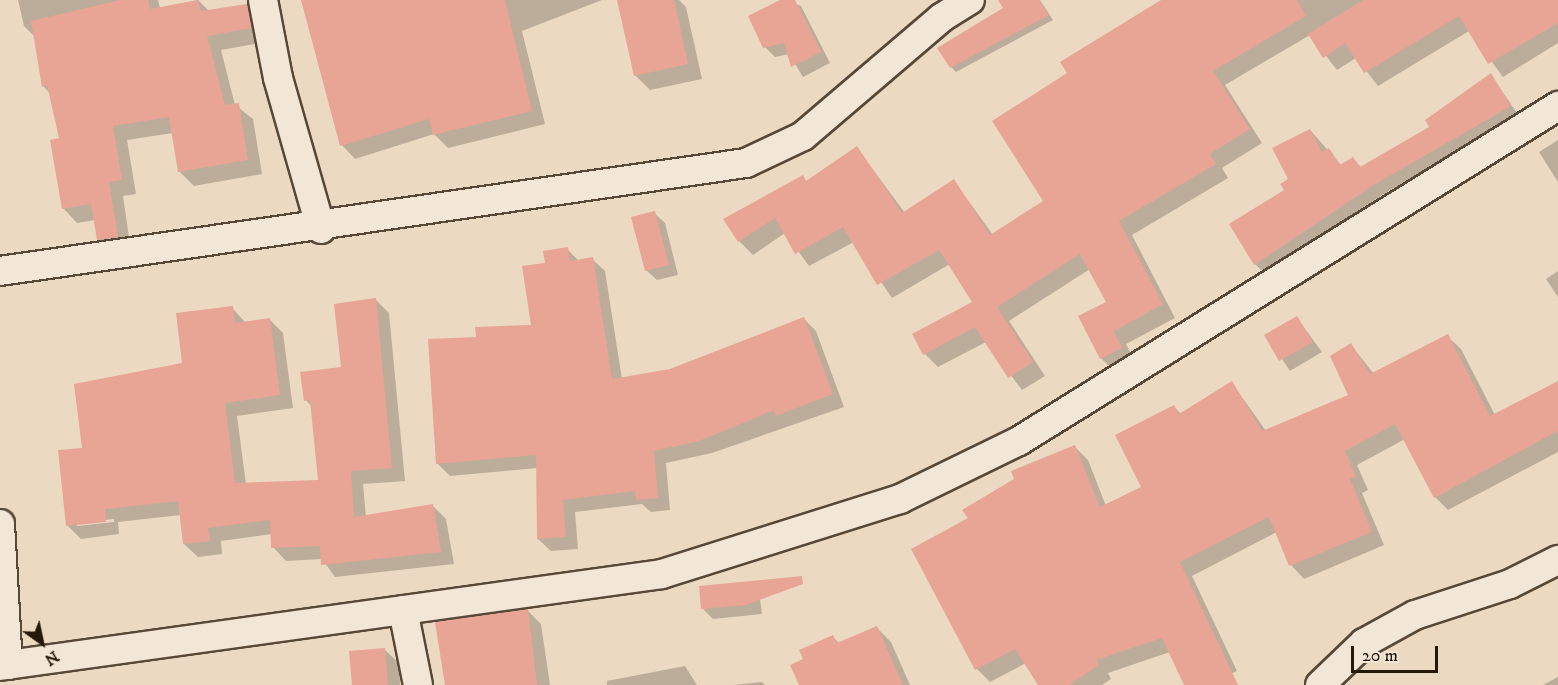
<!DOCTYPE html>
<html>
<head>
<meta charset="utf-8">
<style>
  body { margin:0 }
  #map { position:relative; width:1558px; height:685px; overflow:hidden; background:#ebd9c2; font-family:"IM FELL DW Pica",serif }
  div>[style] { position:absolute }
  .shadow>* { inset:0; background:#0003 }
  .building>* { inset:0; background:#e8a494 }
  .roads { filter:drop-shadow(2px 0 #574837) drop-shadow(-2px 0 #574837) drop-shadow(0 2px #574837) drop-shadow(0 -2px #574837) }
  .minor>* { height:28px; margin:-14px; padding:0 14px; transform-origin:14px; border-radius:14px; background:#f2e6d7 }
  span { translate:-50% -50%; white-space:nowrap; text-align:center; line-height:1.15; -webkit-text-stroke:4.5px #f2e6d7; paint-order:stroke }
  .north { position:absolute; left:12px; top:613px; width:60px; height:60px; -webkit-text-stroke:4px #f2e6d7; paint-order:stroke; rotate:147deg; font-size:16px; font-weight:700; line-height:24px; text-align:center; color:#261809 }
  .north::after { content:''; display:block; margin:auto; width:21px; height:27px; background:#261809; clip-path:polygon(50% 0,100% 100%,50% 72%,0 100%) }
  .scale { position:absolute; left:1351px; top:646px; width:87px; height:27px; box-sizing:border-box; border:3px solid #261809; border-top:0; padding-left:8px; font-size:18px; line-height:21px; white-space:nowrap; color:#261809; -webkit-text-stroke:4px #f2e6d7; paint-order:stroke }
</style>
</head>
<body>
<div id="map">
  <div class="shadow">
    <div style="clip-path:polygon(18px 0,158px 0,160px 8px,198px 0,209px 11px,246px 5px,261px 20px,265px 42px,221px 50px,235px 105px,253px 119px,262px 174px,194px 186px,179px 171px,173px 133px,127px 140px,136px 194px,123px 196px,131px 251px,113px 254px,99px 240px,95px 220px,77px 223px,63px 208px,61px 139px,50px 93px,43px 86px,35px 37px,24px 26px)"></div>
    <div style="clip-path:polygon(305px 0,602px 0,522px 31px,545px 124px,448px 148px,434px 134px,355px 159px,342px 145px)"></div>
    <div style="clip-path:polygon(638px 0,679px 0,686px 7px,702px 79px,650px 90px,636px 76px)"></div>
    <div style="clip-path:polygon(783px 0,801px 6px,830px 63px,803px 77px,789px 54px,775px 57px,765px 47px)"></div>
    <div style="clip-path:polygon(1000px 0,1040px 0,1053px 20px,956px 72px,951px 67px,1005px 9px)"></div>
    <div style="clip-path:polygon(1164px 0,1558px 0,1558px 43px,1503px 77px,1469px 31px,1378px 86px,1356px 58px,1337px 70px,1310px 35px,1225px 85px,1262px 143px,1222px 168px,1228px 178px,1132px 235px,1175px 318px,1126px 344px,1135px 362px,1115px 372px,1101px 358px,1108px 303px,1090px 269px,1009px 321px,1045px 376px,1022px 390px,986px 342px,938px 367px,925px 354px,974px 302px,950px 264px,892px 298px,854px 242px,809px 266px,785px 233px,753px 255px,739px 241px,802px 177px,807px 182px,857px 148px,905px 213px,954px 181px,993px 235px,1045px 201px,1069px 74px)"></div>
    <div style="clip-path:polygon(1491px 75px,1519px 116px,1382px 195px,1264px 273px,1255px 264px,1310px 130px,1342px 166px,1353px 159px,1362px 168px,1431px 127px)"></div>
    <div style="clip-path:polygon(1558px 140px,1558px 182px,1539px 152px)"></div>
    <div style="clip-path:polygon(654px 213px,665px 223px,678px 275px,657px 280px,646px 270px)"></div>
    <div style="clip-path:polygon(567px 249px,579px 261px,592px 259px,605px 271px,622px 379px,670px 370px,803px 318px,816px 331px,844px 407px,712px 453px,666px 463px,670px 510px,651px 512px,642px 504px,575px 512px,578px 549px,551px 551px,538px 539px,537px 468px,450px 476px,437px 463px,430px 341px,477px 338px,533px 326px,546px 264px)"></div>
    <div style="clip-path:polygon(1558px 271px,1558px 297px,1546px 279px)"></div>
    <div style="clip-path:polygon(evenodd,376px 300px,389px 313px,405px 481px,363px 484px,366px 517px,433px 506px,446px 519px,454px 564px,335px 577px,322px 559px,286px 561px,273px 547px,272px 534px,221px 541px,222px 554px,198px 557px,184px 544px,181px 515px,118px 522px,119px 534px,81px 539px,68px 526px,84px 449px,184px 364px,232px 308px,246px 323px,270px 320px,283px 333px,293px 408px,237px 416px,246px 484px,319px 481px,312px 407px,306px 400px,343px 368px,376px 300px,114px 519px,114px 522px,77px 526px,77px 523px,114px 519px)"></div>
    <div style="clip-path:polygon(1297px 318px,1322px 352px,1290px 371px,1266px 335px)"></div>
    <div style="clip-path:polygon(1447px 336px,1461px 349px,1495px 415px,1558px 383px,1558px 452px,1448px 510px,1435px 497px,1405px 439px,1357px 465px,1368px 490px,1362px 493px,1384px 545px,1304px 579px,1291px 565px,1277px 532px,1192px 576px,1237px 671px,1206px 685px,1190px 685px,1170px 652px,1108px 673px,1111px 679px,1102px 685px,1040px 685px,1026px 663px,990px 682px,977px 669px,913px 550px,970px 519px,1075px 447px,1088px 460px,1106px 506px,1143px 487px,1174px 407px,1181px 414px,1232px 383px,1266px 431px,1350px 396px,1351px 345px,1374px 374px)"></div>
    <div style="clip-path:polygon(759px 593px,762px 614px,713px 619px,703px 609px)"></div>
    <div style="clip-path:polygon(528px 611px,541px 624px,550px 685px,447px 685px)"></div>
    <div style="clip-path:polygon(876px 627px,891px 642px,910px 685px,801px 685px,805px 659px,833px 637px,840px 644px)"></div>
    <div style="clip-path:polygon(385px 650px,399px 663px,400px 685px,353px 685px)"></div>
    <div style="clip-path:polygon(685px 666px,697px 685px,607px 685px,607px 681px)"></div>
    <div style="clip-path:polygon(1558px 677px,1558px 685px,1543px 685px)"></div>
    <div style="clip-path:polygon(762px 682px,765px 685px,733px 685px)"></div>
  </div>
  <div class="building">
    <div style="clip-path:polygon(120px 0,148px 0,150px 9px,198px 0,201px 11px,247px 4px,252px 28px,207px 36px,225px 105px,239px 103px,248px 160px,178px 172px,169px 117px,113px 126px,122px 180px,109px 182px,118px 237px,97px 240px,91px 204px,62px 209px,50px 140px,59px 138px,47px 85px,42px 87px,31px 21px)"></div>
    <div style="clip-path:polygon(301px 0,505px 0,532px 111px,433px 135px,429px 119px,340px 146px)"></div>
    <div style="clip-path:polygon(617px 0,674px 0,688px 64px,634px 76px)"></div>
    <div style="clip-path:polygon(780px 0,795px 0,821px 52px,791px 67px,784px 43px,763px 48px,748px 16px)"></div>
    <div style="clip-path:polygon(998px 0,1039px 0,1049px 15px,950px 68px,937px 48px,1003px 8px)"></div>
    <div style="clip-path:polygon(1161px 0,1297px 0,1306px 16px,1213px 71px,1250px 129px,1210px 154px,1216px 164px,1119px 221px,1163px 304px,1114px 331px,1122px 348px,1100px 359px,1078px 316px,1106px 302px,1080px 254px,997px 307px,1033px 362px,1008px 378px,975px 327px,923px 355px,912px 334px,972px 302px,939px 250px,877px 285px,843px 227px,795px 254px,775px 218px,738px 242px,723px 219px,803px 175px,806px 181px,857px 146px,902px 213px,954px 179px,990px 235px,1043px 201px,992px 121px,1067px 73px,1060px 62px)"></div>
    <div style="clip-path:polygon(1363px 0,1558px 0,1558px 23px,1488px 64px,1459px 16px,1364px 73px,1345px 43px,1323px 58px,1308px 34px)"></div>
    <div style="clip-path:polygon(1491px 73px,1511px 106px,1372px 186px,1254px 265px,1229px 224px,1284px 190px,1280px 184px,1288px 179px,1272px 148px,1310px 129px,1322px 152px,1329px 148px,1340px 165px,1353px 157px,1360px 167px,1429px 127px,1425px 120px)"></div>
    <div style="clip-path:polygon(655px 211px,669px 265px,645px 271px,631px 217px)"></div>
    <div style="clip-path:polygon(568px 247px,570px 261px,593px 257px,612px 379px,670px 369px,804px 317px,833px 394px,776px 416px,774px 410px,699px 441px,654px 451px,658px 498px,636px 500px,635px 491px,563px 500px,566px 537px,537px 539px,536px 455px,436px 464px,428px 339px,476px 337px,475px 327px,531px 325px,522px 266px,545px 263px,543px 251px)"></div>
    <div style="clip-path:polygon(376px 298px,392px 468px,351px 471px,354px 517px,433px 504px,441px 552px,321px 565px,320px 546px,271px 548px,270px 520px,208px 528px,210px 541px,183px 544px,178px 501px,105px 509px,106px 522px,66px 526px,58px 450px,82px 448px,74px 384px,182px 363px,176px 313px,233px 306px,235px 323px,270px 318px,280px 395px,225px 403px,235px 483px,318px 480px,310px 400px,304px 401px,300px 372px,341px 367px,334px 304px)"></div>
    <div style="clip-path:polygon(1297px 316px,1313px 342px,1279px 361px,1264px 335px)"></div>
    <div style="clip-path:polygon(1448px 334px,1490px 416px,1558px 381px,1558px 431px,1434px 498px,1395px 424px,1345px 451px,1356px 477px,1350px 479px,1372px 532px,1289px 566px,1269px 517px,1180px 562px,1238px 685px,1184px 685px,1162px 638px,1096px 660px,1099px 665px,1069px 685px,1038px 685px,1015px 649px,975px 670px,911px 549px,968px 518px,962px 510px,1014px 479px,1011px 471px,1075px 445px,1100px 507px,1141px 487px,1115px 435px,1174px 405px,1179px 414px,1232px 381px,1262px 431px,1348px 395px,1330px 356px,1351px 343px,1370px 374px)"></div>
    <div style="clip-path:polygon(802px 576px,803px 584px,746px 605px,701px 609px,699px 586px)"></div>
    <div style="clip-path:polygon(528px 609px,537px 685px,445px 685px,435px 622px)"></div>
    <div style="clip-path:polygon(877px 626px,903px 685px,799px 685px,790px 665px,803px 659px,799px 650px,833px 635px,837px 643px)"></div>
    <div style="clip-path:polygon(385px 648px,388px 685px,352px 685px,349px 651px)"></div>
  </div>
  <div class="roads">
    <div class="minor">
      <div style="left:263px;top:0;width:79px;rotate:79.1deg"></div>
      <div style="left:278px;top:78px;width:157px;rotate:74.1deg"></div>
      <div style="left:0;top:271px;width:754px;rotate:-8.24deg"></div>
      <div style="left:746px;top:163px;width:63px;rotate:-25.3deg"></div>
      <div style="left:803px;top:136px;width:182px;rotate:-40.5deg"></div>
      <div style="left:941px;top:18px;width:34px;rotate:-32deg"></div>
      <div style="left:0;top:524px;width:141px;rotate:86.8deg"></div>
      <div style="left:403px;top:610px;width:76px;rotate:78.7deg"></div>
      <div style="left:0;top:666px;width:668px;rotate:-7.91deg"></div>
      <div style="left:662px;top:574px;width:250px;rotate:-17.5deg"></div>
      <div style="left:900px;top:499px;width:132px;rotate:-26deg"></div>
      <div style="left:1019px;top:441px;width:635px;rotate:-31.86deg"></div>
      <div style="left:1320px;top:685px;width:61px;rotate:-43.7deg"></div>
      <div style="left:1364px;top:643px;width:58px;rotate:-28.8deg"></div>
      <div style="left:1415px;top:615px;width:100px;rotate:-18.1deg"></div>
      <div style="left:1510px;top:584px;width:54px;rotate:-26.6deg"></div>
    </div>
  </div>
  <div class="north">N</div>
  <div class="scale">20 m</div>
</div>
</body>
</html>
